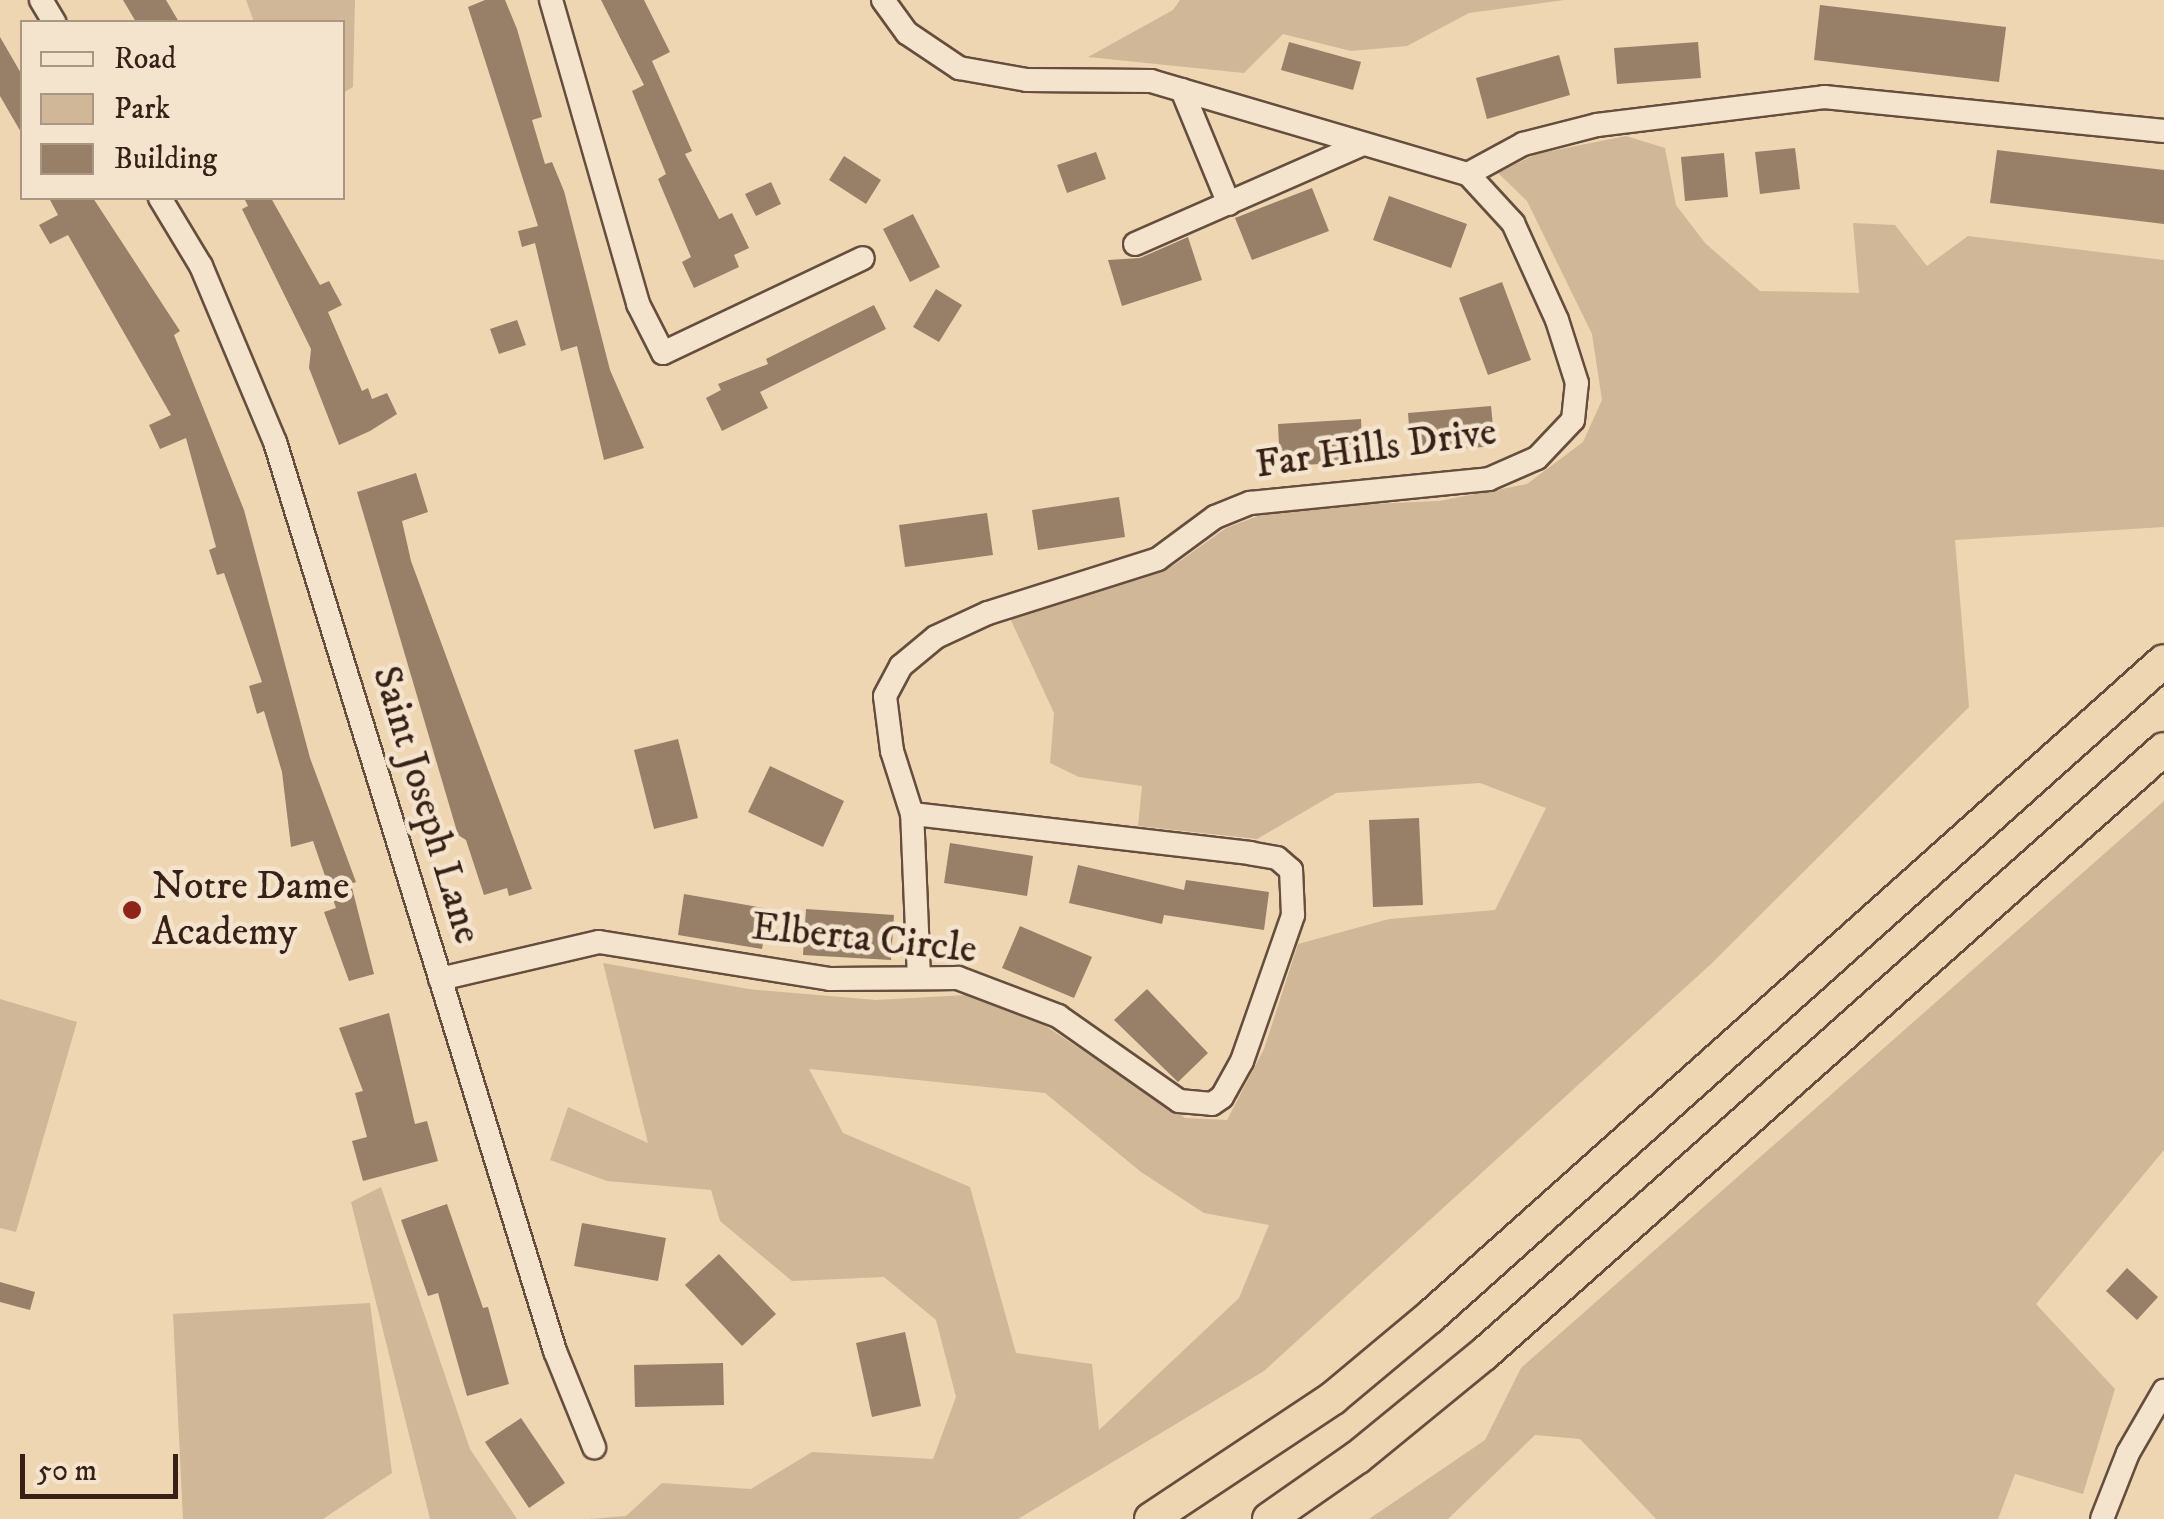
<!DOCTYPE html>
<html>
<head>
<meta charset="utf-8">
<style>
  body { margin:0 }
  #map { position:relative; width:2164px; height:1519px; overflow:hidden; background:#eed6b3; font-family:"IM FELL DW Pica",serif }
  div>[style] { position:absolute }
  .green>* { inset:0; background:#cfb798 }
  .building>* { inset:0; background:#977f68 }
  .roads { filter:drop-shadow(2px 0 #664e3e) drop-shadow(-2px 0 #664e3e) drop-shadow(0 2px #664e3e) drop-shadow(0 -2px #664e3e) }
  .minor>* { height:22px; margin:-11px; padding:0 11px; transform-origin:11px; border-radius:11px; background:#f4e4ce }
  .highway>* { height:32px; margin:-16px; padding:0 16px; transform-origin:16px; border-radius:16px; background:#eed6b3 }
  .dots>* { width:28px; height:28px; translate:-50% -50%; box-sizing:border-box; border:5px solid #f4e4ce; border-radius:50% }
  span { translate:-50% -50%; white-space:nowrap; text-align:center; line-height:1.15; -webkit-text-stroke:9px #f4e4ce; paint-order:stroke }
  .street-label { font-size:40px; color:#382017 }
  .poi-label { font-size:40px; color:#382017 }
  .left { translate:0 -50%; text-align:left }
  .legend { position:absolute; left:20px; top:20px; width:325px; height:180px; box-sizing:border-box; background:#f4e4ce; border:2px solid #a99685; margin:0; padding:12px 18px; list-style:none; font-size:30px; color:#382017 }
  .legend li { display:flex; align-items:center; gap:20px; height:50px }
  .legend b { width:50px; border:2px solid #a99685 }
  .scale { position:absolute; left:20px; top:1454px; width:158px; height:45px; box-sizing:border-box; border:5px solid #382017; border-top:0; padding-left:12px; font-size:30px; line-height:35px; white-space:nowrap; color:#382017; -webkit-text-stroke:8px #f4e4ce; paint-order:stroke }
</style>
</head>
<body>
<div id="map">
  <div class="green">
    <div style="clip-path:polygon(246px 0,355px 0,353px 87px,343px 93px,342px 22px,254px 22px)"></div>
    <div style="clip-path:polygon(1180px 0,1564px 0,1469px 13px,1407px 46px,1351px 51px,1283px 34px,1244px 73px,1088px 57px,1173px 10px)"></div>
    <div style="clip-path:polygon(evenodd,1626px 136px,1665px 148px,1676px 205px,1705px 243px,1760px 291px,1859px 293px,1853px 223px,1895px 225px,1927px 266px,1968px 236px,2164px 260px,2164px 527px,1955px 540px,1969px 707px,1711px 964px,1264px 1371px,1018px 1519px,589px 1519px,626px 1516px,662px 1483px,751px 1489px,812px 1452px,933px 1459px,956px 1397px,936px 1320px,884px 1277px,792px 1281px,720px 1221px,711px 1190px,607px 1181px,550px 1160px,568px 1107px,648px 1143px,603px 963px,748px 989px,876px 1000px,966px 995px,1032px 1017px,1185px 1118px,1227px 1120px,1264px 1049px,1298px 944px,1389px 919px,1495px 910px,1546px 808px,1480px 783px,1336px 793px,1257px 839px,1138px 826px,1142px 786px,1079px 777px,1050px 763px,1054px 713px,1009px 616px,1173px 566px,1226px 528px,1279px 508px,1439px 501px,1527px 484px,1583px 442px,1602px 400px,1592px 334px,1527px 201px,1498px 173px,1536px 154px,1626px 136px,809px 1069px,1045px 1093px,1141px 1172px,1204px 1213px,1269px 1225px,1239px 1298px,1099px 1430px,1092px 1364px,1016px 1353px,970px 1187px,843px 1133px,809px 1069px)"></div>
    <div style="clip-path:polygon(2164px 801px,2164px 1150px,2036px 1304px,2115px 1389px,2083px 1494px,2015px 1474px,1998px 1519px,1656px 1519px,1580px 1439px,1535px 1435px,1448px 1519px,1369px 1519px,1485px 1440px,1521px 1368px)"></div>
    <div style="clip-path:polygon(0 999px,77px 1022px,16px 1232px,0 1228px)"></div>
    <div style="clip-path:polygon(381px 1187px,470px 1449px,517px 1519px,430px 1519px,351px 1202px)"></div>
    <div style="clip-path:polygon(370px 1303px,392px 1473px,323px 1519px,183px 1519px,173px 1314px)"></div>
  </div>
  <div class="building">
    <div style="clip-path:polygon(123px 0,166px 0,179px 22px,136px 22px)"></div>
    <div style="clip-path:polygon(485px 0,505px 0,517px 29px,542px 117px,532px 120px,545px 164px,552px 162px,564px 191px,610px 370px,644px 448px,604px 460px,577px 346px,561px 351px,535px 243px,522px 247px,518px 231px,538px 226px,468px 7px)"></div>
    <div style="clip-path:polygon(601px 0,644px 0,670px 52px,652px 61px,692px 151px,685px 154px,719px 219px,732px 213px,749px 248px,734px 255px,739px 267px,694px 288px,682px 262px,691px 257px,658px 179px,666px 174px,632px 91px,644px 85px)"></div>
    <div style="clip-path:polygon(1820px 5px,2006px 27px,1999px 82px,1814px 60px)"></div>
    <div style="clip-path:polygon(0 37px,22px 75px,22px 134px,0 96px)"></div>
    <div style="clip-path:polygon(1289px 42px,1361px 62px,1353px 90px,1281px 70px)"></div>
    <div style="clip-path:polygon(1698px 42px,1701px 78px,1617px 84px,1614px 48px)"></div>
    <div style="clip-path:polygon(1559px 55px,1570px 95px,1487px 119px,1476px 78px)"></div>
    <div style="clip-path:polygon(1795px 148px,1800px 189px,1760px 194px,1755px 152px)"></div>
    <div style="clip-path:polygon(1997px 150px,2164px 170px,2164px 224px,1990px 203px)"></div>
    <div style="clip-path:polygon(1096px 152px,1106px 179px,1067px 193px,1057px 165px)"></div>
    <div style="clip-path:polygon(1724px 153px,1728px 197px,1685px 201px,1681px 157px)"></div>
    <div style="clip-path:polygon(844px 156px,881px 180px,866px 204px,829px 180px)"></div>
    <div style="clip-path:polygon(771px 182px,781px 204px,756px 216px,745px 194px)"></div>
    <div style="clip-path:polygon(1312px 188px,1329px 231px,1252px 260px,1235px 218px)"></div>
    <div style="clip-path:polygon(1389px 196px,1467px 224px,1451px 268px,1373px 240px)"></div>
    <div style="clip-path:polygon(49px 198px,93px 198px,180px 331px,174px 335px,244px 510px,310px 758px,356px 882px,351px 884px,374px 974px,349px 981px,324px 912px,336px 908px,313px 841px,291px 847px,282px 772px,264px 711px,257px 714px,249px 686px,262px 682px,224px 573px,217px 575px,209px 550px,216px 547px,186px 438px,160px 449px,149px 425px,171px 415px,68px 235px,50px 244px,39px 225px,58px 215px)"></div>
    <div style="clip-path:polygon(244px 198px,271px 198px,320px 285px,329px 281px,342px 305px,328px 312px,362px 391px,368px 388px,372px 399px,387px 393px,397px 414px,370px 431px,339px 445px,309px 368px,311px 349px,242px 209px,248px 206px)"></div>
    <div style="clip-path:polygon(913px 214px,940px 267px,910px 282px,883px 229px)"></div>
    <div style="clip-path:polygon(1188px 237px,1202px 280px,1122px 306px,1108px 260px,1140px 258px)"></div>
    <div style="clip-path:polygon(1502px 282px,1531px 360px,1488px 375px,1459px 298px)"></div>
    <div style="clip-path:polygon(936px 289px,962px 305px,939px 342px,913px 327px)"></div>
    <div style="clip-path:polygon(874px 305px,886px 329px,760px 392px,768px 408px,722px 431px,706px 398px,721px 390px,718px 384px,768px 364px,766px 359px)"></div>
    <div style="clip-path:polygon(517px 320px,526px 345px,499px 354px,490px 329px)"></div>
    <div style="clip-path:polygon(1491px 406px,1495px 446px,1411px 453px,1408px 413px)"></div>
    <div style="clip-path:polygon(1361px 419px,1363px 462px,1280px 466px,1278px 424px)"></div>
    <div style="clip-path:polygon(416px 473px,428px 512px,402px 521px,411px 561px,532px 889px,509px 896px,507px 888px,484px 895px,466px 840px,458px 835px,357px 492px)"></div>
    <div style="clip-path:polygon(1119px 497px,1125px 537px,1038px 550px,1032px 510px)"></div>
    <div style="clip-path:polygon(987px 513px,993px 555px,905px 567px,899px 525px)"></div>
    <div style="clip-path:polygon(678px 739px,698px 818px,654px 829px,634px 750px)"></div>
    <div style="clip-path:polygon(770px 766px,844px 801px,823px 847px,748px 812px)"></div>
    <div style="clip-path:polygon(1419px 818px,1423px 905px,1373px 907px,1369px 820px)"></div>
    <div style="clip-path:polygon(950px 843px,1033px 856px,1027px 896px,944px 883px)"></div>
    <div style="clip-path:polygon(1078px 865px,1184px 890px,1186px 880px,1269px 892px,1264px 930px,1164px 915px,1162px 924px,1069px 903px)"></div>
    <div style="clip-path:polygon(684px 894px,769px 909px,762px 949px,678px 935px)"></div>
    <div style="clip-path:polygon(806px 909px,894px 915px,891px 960px,803px 955px)"></div>
    <div style="clip-path:polygon(1020px 926px,1092px 957px,1074px 998px,1002px 968px)"></div>
    <div style="clip-path:polygon(1147px 989px,1208px 1053px,1178px 1082px,1114px 1020px)"></div>
    <div style="clip-path:polygon(389px 1013px,415px 1124px,427px 1121px,438px 1161px,363px 1181px,352px 1141px,367px 1137px,355px 1093px,363px 1091px,339px 1028px)"></div>
    <div style="clip-path:polygon(447px 1204px,483px 1308px,488px 1307px,509px 1384px,467px 1396px,438px 1293px,428px 1296px,401px 1220px)"></div>
    <div style="clip-path:polygon(582px 1223px,666px 1238px,658px 1281px,574px 1266px)"></div>
    <div style="clip-path:polygon(719px 1254px,776px 1314px,742px 1346px,685px 1285px)"></div>
    <div style="clip-path:polygon(2127px 1268px,2158px 1297px,2137px 1320px,2106px 1291px)"></div>
    <div style="clip-path:polygon(0 1282px,35px 1292px,30px 1310px,0 1302px)"></div>
    <div style="clip-path:polygon(905px 1332px,921px 1406px,872px 1417px,856px 1343px)"></div>
    <div style="clip-path:polygon(723px 1363px,724px 1405px,635px 1407px,634px 1365px)"></div>
    <div style="clip-path:polygon(521px 1418px,565px 1483px,529px 1508px,485px 1442px)"></div>
  </div>
  <div class="roads">
    <div class="minor">
      <div style="left:41px;top:0;width:26px;rotate:59deg"></div>
      <div style="left:551px;top:0;width:316px;rotate:74deg"></div>
      <div style="left:638px;top:304px;width:55px;rotate:63deg"></div>
      <div style="left:663px;top:353px;width:221px;rotate:-25.4deg"></div>
      <div style="left:883px;top:0;width:41px;rotate:54deg"></div>
      <div style="left:907px;top:33px;width:63px;rotate:33.9deg"></div>
      <div style="left:959px;top:68px;width:69px;rotate:10deg"></div>
      <div style="left:1027px;top:80px;width:124px;rotate:0.5deg"></div>
      <div style="left:1151px;top:81px;width:330px;rotate:16.4deg"></div>
      <div style="left:1182px;top:90px;width:123px;rotate:67.6deg"></div>
      <div style="left:1468px;top:174px;width:63px;rotate:-28.6deg"></div>
      <div style="left:1523px;top:144px;width:76px;rotate:-14.4deg"></div>
      <div style="left:1597px;top:125px;width:229px;rotate:-7deg"></div>
      <div style="left:1824px;top:97px;width:342px;rotate:5.7deg"></div>
      <div style="left:160px;top:198px;width:79px;rotate:58.9deg"></div>
      <div style="left:201px;top:266px;width:191px;rotate:67.2deg"></div>
      <div style="left:275px;top:442px;width:951px;rotate:72.88deg"></div>
      <div style="left:555px;top:1351px;width:104px;rotate:67.9deg"></div>
      <div style="left:1135px;top:244px;width:246px;rotate:-23.7deg"></div>
      <div style="left:919px;top:978px;width:164px;rotate:-92.4deg"></div>
      <div style="left:912px;top:814px;width:66px;rotate:-107.6deg"></div>
      <div style="left:892px;top:751px;width:55px;rotate:-97.3deg"></div>
      <div style="left:885px;top:696px;width:34px;rotate:-62deg"></div>
      <div style="left:901px;top:666px;width:45px;rotate:-39.6deg"></div>
      <div style="left:936px;top:637px;width:57px;rotate:-24.8deg"></div>
      <div style="left:988px;top:613px;width:178px;rotate:-17.6deg"></div>
      <div style="left:1158px;top:559px;width:71px;rotate:-36.4deg"></div>
      <div style="left:1215px;top:517px;width:38px;rotate:-22deg"></div>
      <div style="left:1250px;top:503px;width:240px;rotate:-5.7deg"></div>
      <div style="left:1489px;top:479px;width:52px;rotate:-23.6deg"></div>
      <div style="left:1537px;top:458px;width:52px;rotate:-46.5deg"></div>
      <div style="left:1573px;top:420px;width:37px;rotate:-84deg"></div>
      <div style="left:1577px;top:383px;width:66px;rotate:-107.6deg"></div>
      <div style="left:1557px;top:320px;width:107px;rotate:-114.4deg"></div>
      <div style="left:1513px;top:223px;width:67px;rotate:-132.6deg"></div>
      <div style="left:440px;top:979px;width:163px;rotate:-13.1deg"></div>
      <div style="left:599px;top:942px;width:234px;rotate:9.1deg"></div>
      <div style="left:830px;top:979px;width:128px;rotate:-0.4deg"></div>
      <div style="left:958px;top:978px;width:107px;rotate:20.8deg"></div>
      <div style="left:1058px;top:1016px;width:148px;rotate:35.1deg"></div>
      <div style="left:1179px;top:1101px;width:33px;rotate:5deg"></div>
      <div style="left:1212px;top:1104px;width:12px;rotate:-35deg"></div>
      <div style="left:1222px;top:1097px;width:41px;rotate:-60.9deg"></div>
      <div style="left:1242px;top:1061px;width:155px;rotate:-70.7deg"></div>
      <div style="left:1293px;top:915px;width:45px;rotate:-92.5deg"></div>
      <div style="left:1291px;top:870px;width:18px;rotate:-139deg"></div>
      <div style="left:1277px;top:858px;width:27px;rotate:-170deg"></div>
      <div style="left:1250px;top:853px;width:340px;rotate:-173.4deg"></div>
      <div style="left:2102px;top:1519px;width:71px;rotate:-68.5deg"></div>
      <div style="left:2128px;top:1453px;width:72px;rotate:-59.9deg"></div>
    </div>
    <div class="highway">
      <div style="left:1151px;top:1519px;width:219px;rotate:-33.6deg"></div>
      <div style="left:1333px;top:1398px;width:126px;rotate:-39.9deg"></div>
      <div style="left:1430px;top:1317px;width:984px;rotate:-41.79deg"></div>
      <div style="left:1269px;top:1519px;width:108px;rotate:-34.9deg"></div>
      <div style="left:1358px;top:1457px;width:163px;rotate:-39.3deg"></div>
      <div style="left:1484px;top:1354px;width:910px;rotate:-41.66deg"></div>
    </div>
  </div>
  <div class="dots">
    <div style="left:132px;top:910px;background:#8f2418"></div>
  </div>
  <div class="street-label">
    <span style="left:1376px;top:449px;rotate:-8deg">Far Hills Drive</span>
    <span style="left:426px;top:805px;rotate:73deg">Saint Joseph Lane</span>
    <span style="left:864px;top:939px;rotate:6deg">Elberta Circle</span>
  </div>
  <div class="poi-label">
    <span class="left" style="left:152px;top:910px">Notre Dame<br>Academy</span>
  </div>
  <ul class="legend">
  <li><b style="height:12px;background:#f4e4ce"></b>Road</li>
  <li><b style="height:28px;background:#cfb798"></b>Park</li>
  <li><b style="height:28px;background:#977f68"></b>Building</li>
  </ul>
  <div class="scale">50 m</div>
</div>
</body>
</html>
